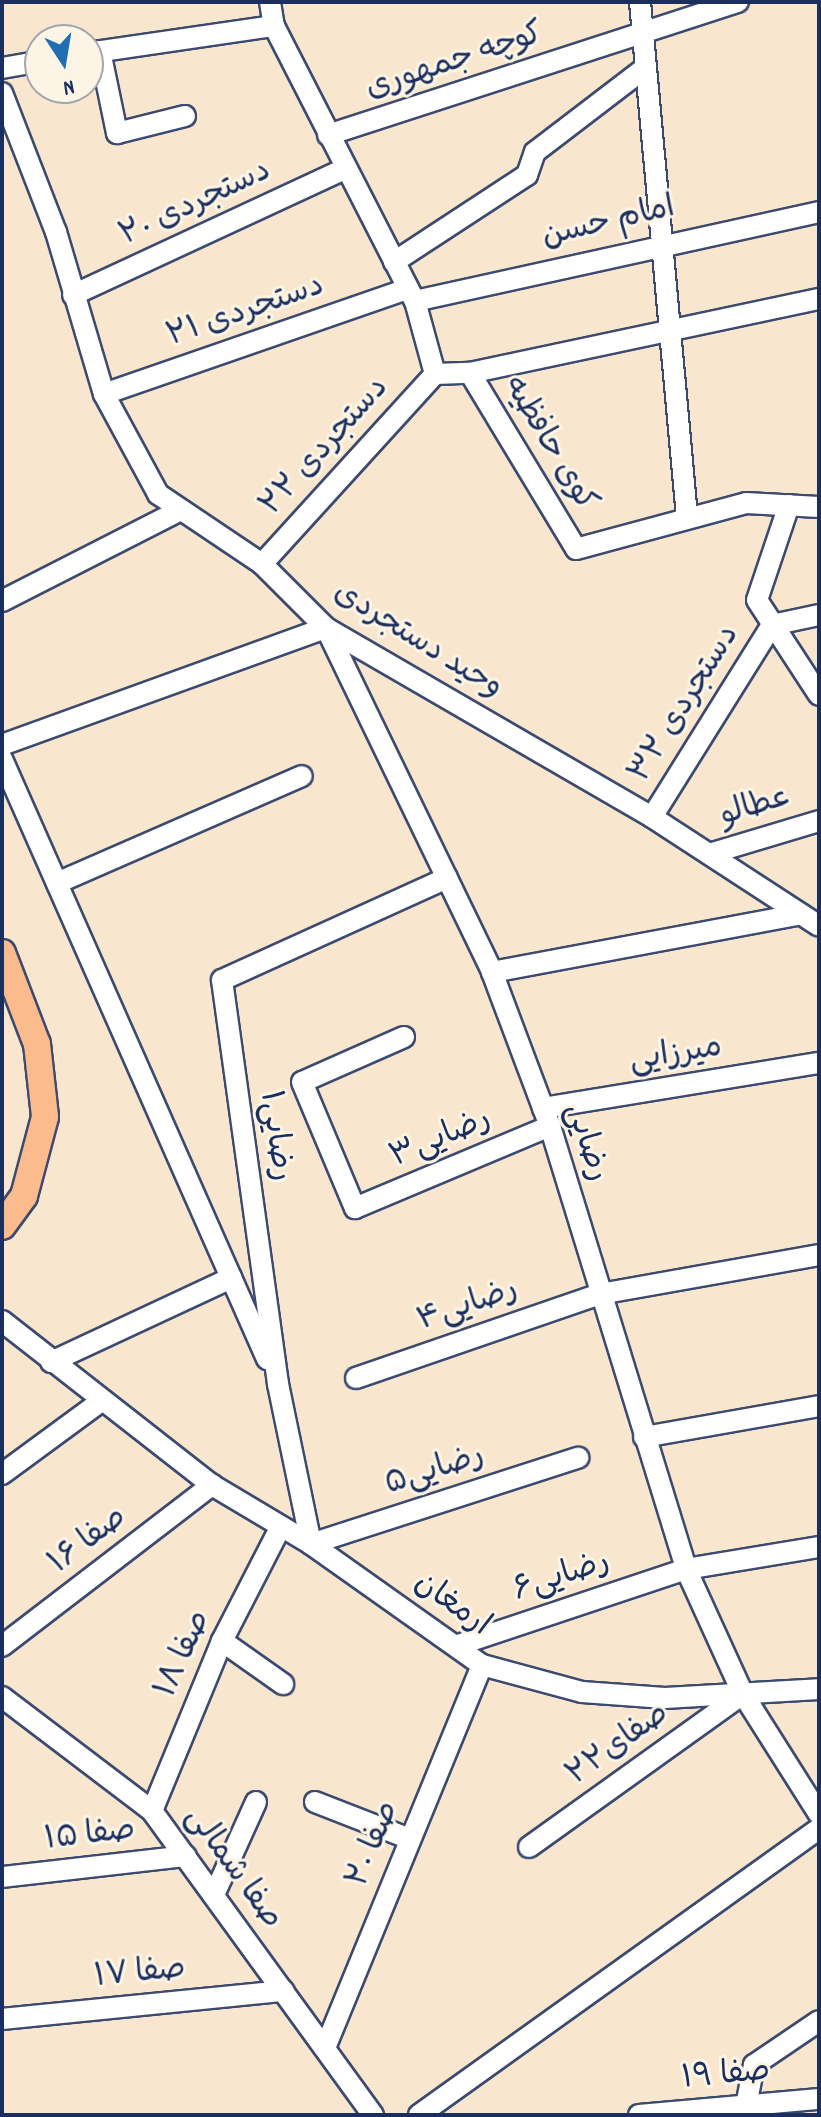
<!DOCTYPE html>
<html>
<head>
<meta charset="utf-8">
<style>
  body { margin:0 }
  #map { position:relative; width:821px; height:2117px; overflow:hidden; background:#f8e6ce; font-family:Dekko,"Playpen Sans Arabic",sans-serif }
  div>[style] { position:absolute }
  .roads { filter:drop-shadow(2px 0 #3c4a6f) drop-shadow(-2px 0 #3c4a6f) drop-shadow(0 2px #3c4a6f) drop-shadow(0 -2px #3c4a6f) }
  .minor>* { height:20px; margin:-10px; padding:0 10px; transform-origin:10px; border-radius:10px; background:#fff }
  .major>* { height:26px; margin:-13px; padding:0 13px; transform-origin:13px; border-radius:13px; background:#fbbb8c }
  span { translate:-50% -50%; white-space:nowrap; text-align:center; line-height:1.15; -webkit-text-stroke:6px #fcf5e5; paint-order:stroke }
  .street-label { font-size:32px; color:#1b2f5e }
  .frame { position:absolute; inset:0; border:4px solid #1b2f5e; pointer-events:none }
  .north { position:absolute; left:24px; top:24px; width:80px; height:80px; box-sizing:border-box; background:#fcf5e5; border:2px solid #a2a6af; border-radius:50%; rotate:168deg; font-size:22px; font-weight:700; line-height:32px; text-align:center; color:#1b2f5e }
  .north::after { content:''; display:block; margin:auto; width:28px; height:36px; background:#1f6fb2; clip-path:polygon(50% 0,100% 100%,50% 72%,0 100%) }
</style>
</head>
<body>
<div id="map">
  <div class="roads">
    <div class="minor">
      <div style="left:270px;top:2px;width:24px;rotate:81deg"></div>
      <div style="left:274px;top:26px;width:309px;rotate:62.9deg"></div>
      <div style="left:415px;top:301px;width:76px;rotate:74.7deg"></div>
      <div style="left:640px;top:2px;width:516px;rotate:84.78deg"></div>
      <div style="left:100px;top:51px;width:84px;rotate:78.3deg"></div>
      <div style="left:117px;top:133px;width:70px;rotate:-14deg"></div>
      <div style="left:88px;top:53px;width:188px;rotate:-8.3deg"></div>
      <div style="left:2px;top:68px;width:39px;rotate:-10deg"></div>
      <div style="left:2px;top:93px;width:149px;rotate:68.8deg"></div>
      <div style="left:56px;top:232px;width:169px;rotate:73.5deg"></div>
      <div style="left:104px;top:394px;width:114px;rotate:61.6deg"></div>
      <div style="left:158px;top:494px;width:125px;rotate:33.9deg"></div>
      <div style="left:262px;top:564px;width:91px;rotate:45deg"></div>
      <div style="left:326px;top:628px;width:377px;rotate:30.1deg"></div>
      <div style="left:652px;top:817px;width:199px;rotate:33.1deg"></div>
      <div style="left:328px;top:135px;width:431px;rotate:-18deg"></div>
      <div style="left:394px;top:262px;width:159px;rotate:-33.2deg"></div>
      <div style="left:527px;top:175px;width:24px;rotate:-71deg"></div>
      <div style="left:535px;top:152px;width:138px;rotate:-37.4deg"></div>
      <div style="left:73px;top:295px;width:299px;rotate:-24.9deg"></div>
      <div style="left:415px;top:301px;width:414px;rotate:-12.4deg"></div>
      <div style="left:470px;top:373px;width:205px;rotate:58.9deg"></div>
      <div style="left:576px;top:549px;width:176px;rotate:-15.1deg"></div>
      <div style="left:746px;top:503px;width:73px;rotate:3.1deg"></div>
      <div style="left:435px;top:374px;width:35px;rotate:-2deg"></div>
      <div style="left:470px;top:373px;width:357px;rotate:-12deg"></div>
      <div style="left:104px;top:394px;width:322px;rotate:-19.1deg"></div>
      <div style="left:789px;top:505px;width:100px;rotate:108.6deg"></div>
      <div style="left:757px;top:600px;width:113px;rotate:56.9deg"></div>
      <div style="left:262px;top:564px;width:257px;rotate:-47.7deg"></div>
      <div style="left:2px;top:601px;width:196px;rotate:-27deg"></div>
      <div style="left:2px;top:745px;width:344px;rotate:-19.9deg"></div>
      <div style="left:326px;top:628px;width:382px;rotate:64.2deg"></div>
      <div style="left:492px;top:972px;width:165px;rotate:69.4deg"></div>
      <div style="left:550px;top:1126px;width:463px;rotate:72.9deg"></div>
      <div style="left:686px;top:1569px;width:137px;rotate:65.5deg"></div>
      <div style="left:743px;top:1694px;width:142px;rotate:57.7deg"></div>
      <div style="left:2px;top:759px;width:656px;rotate:66.17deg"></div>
      <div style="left:652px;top:817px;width:226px;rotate:-58deg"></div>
      <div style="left:772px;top:625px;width:48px;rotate:-12deg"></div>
      <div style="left:709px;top:854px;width:115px;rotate:-16.7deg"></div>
      <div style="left:447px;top:878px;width:247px;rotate:155.6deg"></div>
      <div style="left:222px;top:980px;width:408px;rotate:82.1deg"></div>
      <div style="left:278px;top:1384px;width:163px;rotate:78.3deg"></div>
      <div style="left:311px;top:1544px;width:281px;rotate:-17.9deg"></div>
      <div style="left:57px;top:883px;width:267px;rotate:-23.6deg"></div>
      <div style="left:492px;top:972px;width:314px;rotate:-10.6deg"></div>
      <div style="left:404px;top:1037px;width:111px;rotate:156.2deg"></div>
      <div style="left:302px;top:1082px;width:137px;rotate:67.2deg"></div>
      <div style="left:355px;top:1208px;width:212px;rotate:-22.8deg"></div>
      <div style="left:543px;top:1108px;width:280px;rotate:-9.3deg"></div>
      <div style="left:2px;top:1321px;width:266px;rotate:38deg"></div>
      <div style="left:212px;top:1485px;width:115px;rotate:30.8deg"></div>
      <div style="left:311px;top:1544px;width:209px;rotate:35.3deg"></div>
      <div style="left:482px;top:1665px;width:104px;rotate:15.1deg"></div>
      <div style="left:582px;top:1692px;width:83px;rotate:4.1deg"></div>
      <div style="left:665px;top:1698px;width:154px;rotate:-3.3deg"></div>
      <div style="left:51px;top:1362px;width:199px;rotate:-25deg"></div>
      <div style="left:356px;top:1378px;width:258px;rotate:-19deg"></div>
      <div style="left:600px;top:1294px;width:222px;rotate:-10.1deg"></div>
      <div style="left:644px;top:1437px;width:178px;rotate:-10deg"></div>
      <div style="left:2px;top:1474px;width:122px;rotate:-36.3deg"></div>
      <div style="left:222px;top:1641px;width:75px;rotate:35.2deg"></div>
      <div style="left:458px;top:1645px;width:240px;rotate:-18.4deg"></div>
      <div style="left:686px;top:1569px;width:135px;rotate:-9.4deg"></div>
      <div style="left:2px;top:1646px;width:265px;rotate:-37.5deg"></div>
      <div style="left:2px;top:1697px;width:188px;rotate:37.2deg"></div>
      <div style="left:152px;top:1811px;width:376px;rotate:54deg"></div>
      <div style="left:315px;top:1802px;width:102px;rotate:21.3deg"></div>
      <div style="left:152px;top:1811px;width:184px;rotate:-67.6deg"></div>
      <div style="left:222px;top:1641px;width:127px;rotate:-62.8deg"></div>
      <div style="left:529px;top:1847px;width:263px;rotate:-35.6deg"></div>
      <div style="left:2px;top:1877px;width:185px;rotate:-6.5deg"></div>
      <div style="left:214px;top:1895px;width:102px;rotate:-65.7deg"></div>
      <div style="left:2px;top:2019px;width:283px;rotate:-5.7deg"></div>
      <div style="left:325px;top:2048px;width:414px;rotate:-67.7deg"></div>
      <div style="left:746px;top:2106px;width:42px;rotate:-79deg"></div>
      <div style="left:754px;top:2065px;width:78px;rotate:-34.1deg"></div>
      <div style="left:419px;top:2115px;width:492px;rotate:-35.6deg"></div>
      <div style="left:639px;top:2115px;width:181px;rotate:-5.1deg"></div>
    </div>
    <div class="major">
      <div style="left:2px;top:953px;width:97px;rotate:69deg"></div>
      <div style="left:37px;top:1044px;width:73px;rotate:83.7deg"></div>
      <div style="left:45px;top:1117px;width:82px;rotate:104.9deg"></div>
      <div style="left:24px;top:1196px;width:37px;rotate:126deg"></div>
    </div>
  </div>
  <div class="street-label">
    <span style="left:455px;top:63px;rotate:-18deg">کوچه جمهوری</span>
    <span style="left:196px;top:205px;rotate:-25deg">دستجردی ۲۰</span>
    <span style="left:609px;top:224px;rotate:-13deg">امام حسن</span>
    <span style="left:246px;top:313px;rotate:-19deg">دستجردی ۲۱</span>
    <span style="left:548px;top:445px;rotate:59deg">کوی حافظیه</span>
    <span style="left:326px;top:448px;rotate:-48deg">دستجردی ۲۲</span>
    <span style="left:417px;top:642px;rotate:32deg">وحید دستجردی</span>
    <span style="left:686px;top:705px;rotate:-58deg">دستجردی ۳۲</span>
    <span style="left:755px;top:808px;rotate:-17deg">عطالو</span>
    <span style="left:676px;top:1056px;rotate:-9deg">میرزایی</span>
    <span style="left:274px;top:1136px;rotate:82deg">رضایی۱</span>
    <span style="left:441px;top:1140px;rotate:-23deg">رضایی۳</span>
    <span style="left:585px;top:1143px;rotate:72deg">رضایی</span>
    <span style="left:468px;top:1307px;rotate:-19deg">رضایی۴</span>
    <span style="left:435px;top:1472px;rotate:-18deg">رضایی۵</span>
    <span style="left:89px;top:1542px;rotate:-38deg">صفا ۱۶</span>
    <span style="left:562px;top:1578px;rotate:-18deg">رضایی۶</span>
    <span style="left:451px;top:1606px;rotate:36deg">ارمغان</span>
    <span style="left:185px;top:1655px;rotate:-66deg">صفا ۱۸</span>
    <span style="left:619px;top:1746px;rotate:-36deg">صفای۲۲</span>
    <span style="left:90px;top:1837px;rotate:-7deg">صفا ۱۵</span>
    <span style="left:375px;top:1845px;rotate:-68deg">صفا ۲۰</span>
    <span style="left:232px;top:1869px;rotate:54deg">صفا شمالی</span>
    <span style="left:140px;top:1975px;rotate:-6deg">صفا ۱۷</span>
    <span style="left:726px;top:2077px;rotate:-5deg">صفا ۱۹</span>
  </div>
  <div class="frame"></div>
  <div class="north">N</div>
</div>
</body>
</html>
